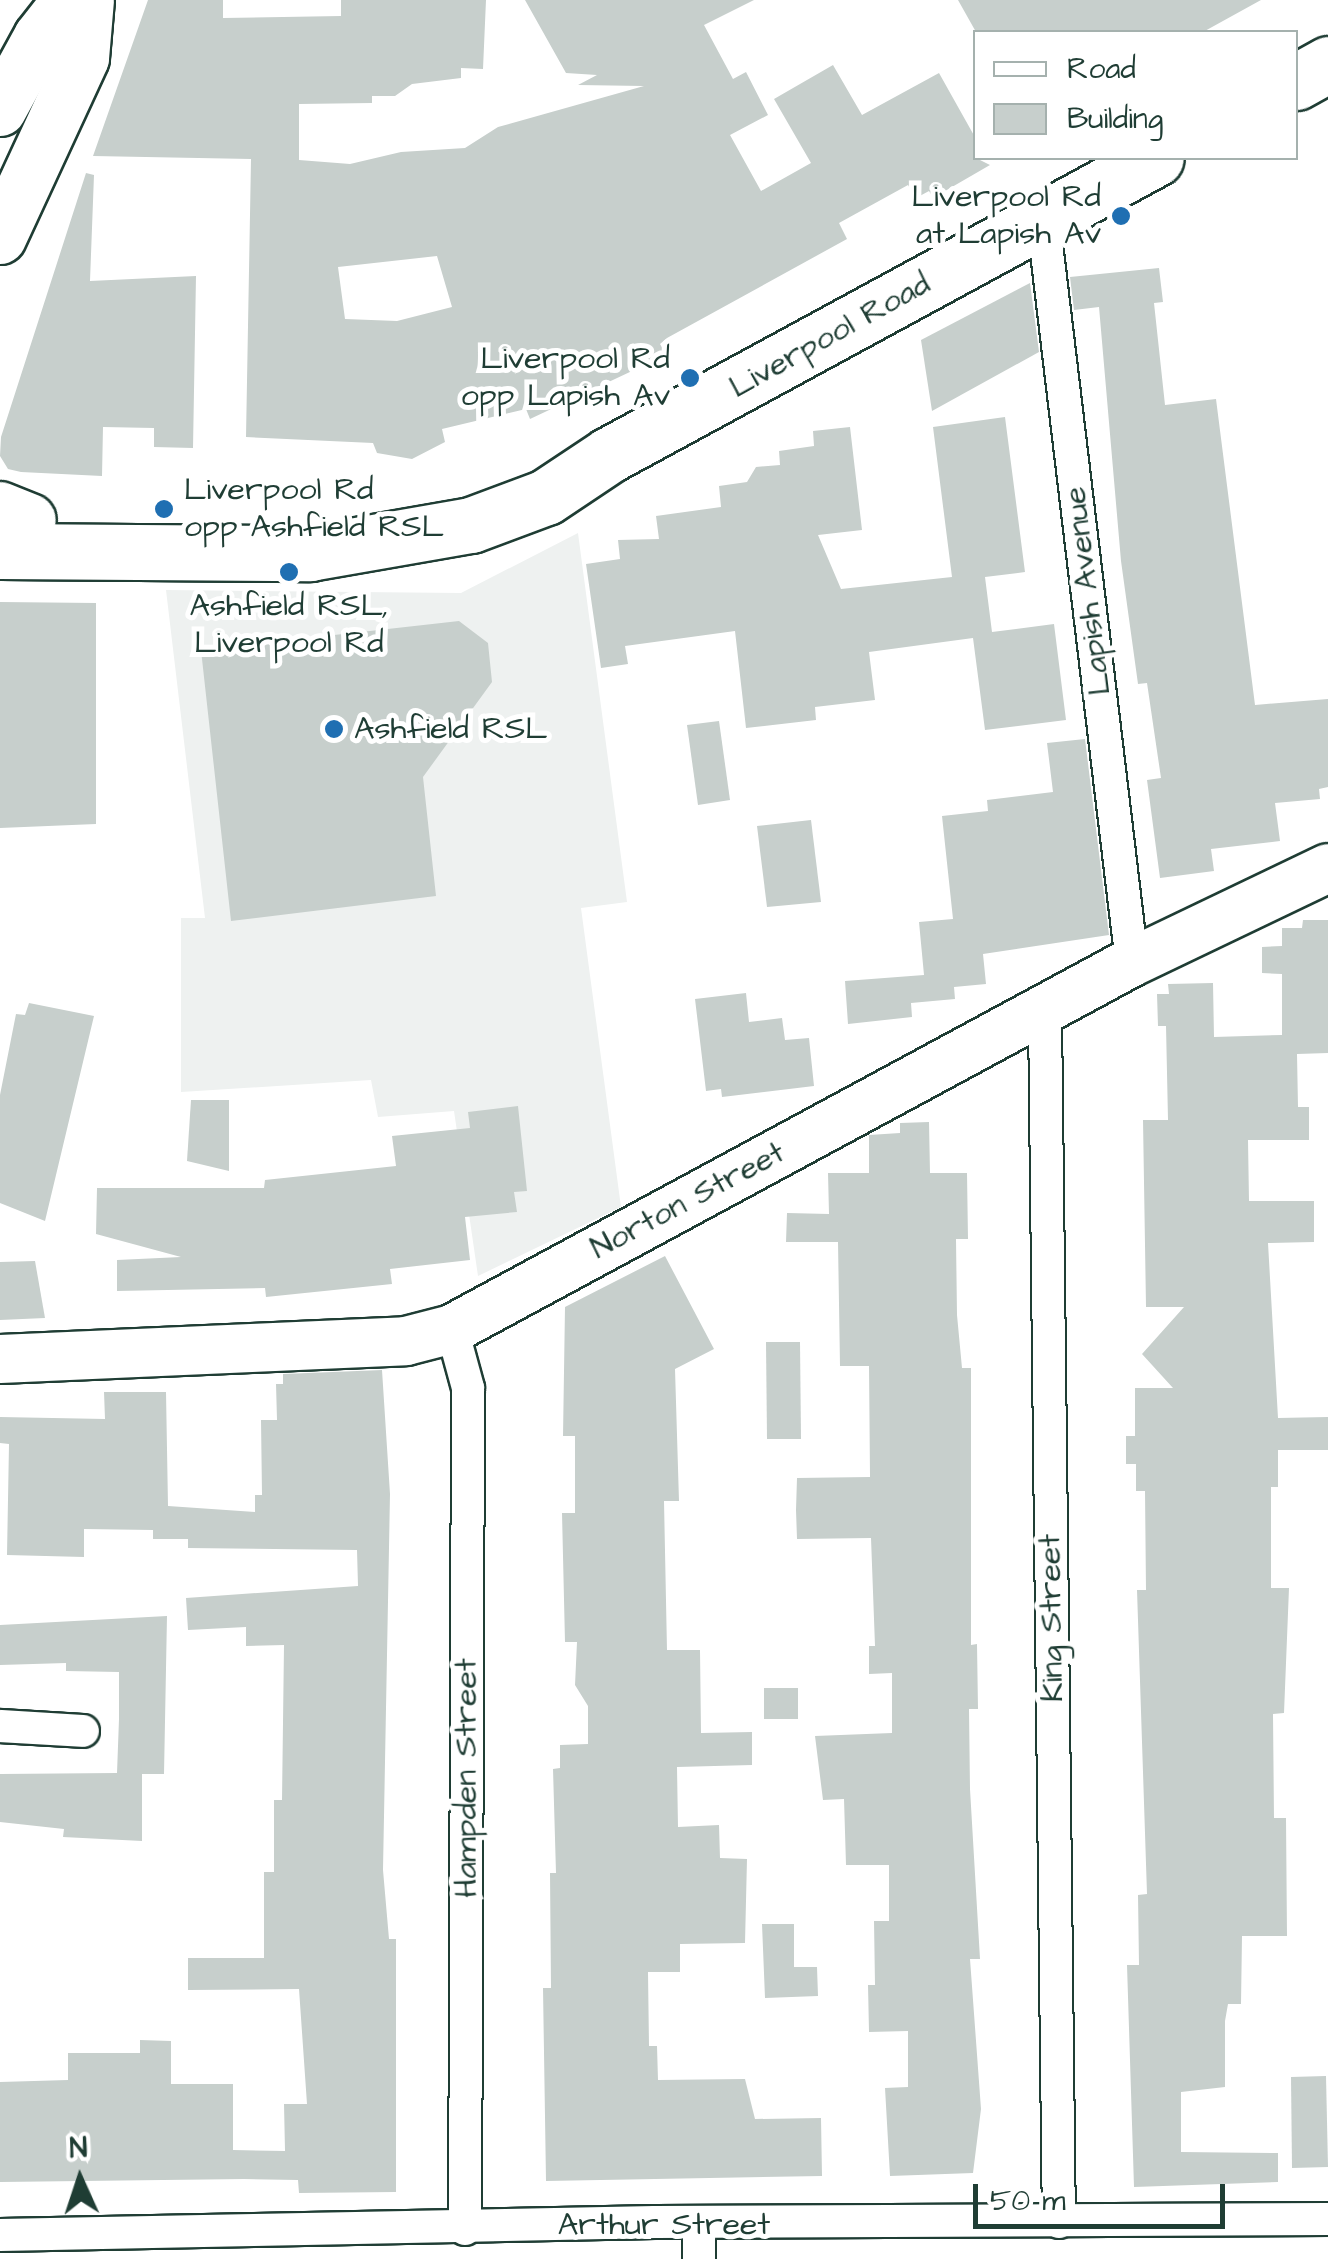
<!DOCTYPE html>
<html>
<head>
<meta charset="utf-8">
<style>
  body { margin:0 }
  #map { position:relative; width:1328px; height:2259px; overflow:hidden; background:#fff; font-family:"Architects Daughter",sans-serif }
  div>[style] { position:absolute }
  .built>* { inset:0; background:#eef1f0 }
  .building>* { inset:0; background:#c7cfcc }
  .roads { filter:drop-shadow(2px 0 #1f3d34) drop-shadow(-2px 0 #1f3d34) drop-shadow(0 2px #1f3d34) drop-shadow(0 -2px #1f3d34) }
  .street>* { height:32px; margin:-16px; padding:0 16px; transform-origin:16px; border-radius:16px; background:#fff }
  .secondary>* { height:48px; margin:-24px; padding:0 24px; transform-origin:24px; border-radius:24px; background:#fff }
  .primary>* { height:52px; margin:-26px; padding:0 26px; transform-origin:26px; border-radius:26px; background:#fff }
  .highway>* { height:55px; margin:-27.5px; padding:0 27.5px; transform-origin:27.5px; border-radius:27.5px; background:#fff }
  .dots>* { width:28px; height:28px; translate:-50% -50%; box-sizing:border-box; border:5px solid #fff; border-radius:50% }
  span { translate:-50% -50%; white-space:nowrap; text-align:center; line-height:1.15; -webkit-text-stroke:10px #fff; paint-order:stroke }
  .poi-label { font-size:32px; color:#1f3d34 }
  .right { translate:-100% -50%; text-align:right }
  .left { translate:0 -50%; text-align:left }
  .street-label { font-size:32px; color:#1f3d34 }
  .legend { position:absolute; left:973px; top:30px; width:325px; height:130px; box-sizing:border-box; background:#fff; border:2px solid #a5b1ae; margin:0; padding:12px 18px; list-style:none; font-size:30px; color:#1f3d34 }
  .legend li { display:flex; align-items:center; gap:20px; height:50px }
  .legend b { width:50px; border:2px solid #a5b1ae }
  .north { position:absolute; left:30px; top:2129px; width:100px; height:100px; -webkit-text-stroke:8px #fff; paint-order:stroke; rotate:357deg; font-size:28px; font-weight:700; line-height:40px; text-align:center; color:#1f3d34 }
  .north::after { content:''; display:block; margin:auto; width:35px; height:45px; background:#1f3d34; clip-path:polygon(50% 0,100% 100%,50% 72%,0 100%) }
  .scale { position:absolute; left:973px; top:2184px; width:252px; height:45px; box-sizing:border-box; border:5px solid #1f3d34; border-top:0; padding-left:12px; font-size:30px; line-height:35px; white-space:nowrap; color:#1f3d34; -webkit-text-stroke:8px #fff; paint-order:stroke }
</style>
</head>
<body>
<div id="map">
  <div class="built">
    <div style="clip-path:polygon(578px 533px,627px 902px,581px 908px,621px 1207px,478px 1276px,454px 1111px,378px 1117px,371px 1080px,181px 1092px,181px 918px,205px 918px,166px 590px,461px 593px)"></div>
  </div>
  <div class="building">
    <div style="clip-path:polygon(evenodd,148px 0,223px 0,223px 18px,341px 16px,341px 0,486px 0,483px 69px,461px 68px,461px 78px,412px 84px,395px 96px,372px 96px,372px 103px,299px 104px,299px 160px,350px 164px,401px 152px,465px 148px,498px 127px,644px 86px,578px 85px,597px 75px,566px 73px,525px 0,754px 0,704px 25px,733px 79px,746px 72px,768px 115px,730px 135px,761px 191px,811px 163px,774px 99px,833px 65px,862px 115px,939px 73px,976px 139px,976px 158px,990px 165px,933px 198px,929px 191px,916px 198px,908px 185px,839px 223px,847px 239px,667px 338px,660px 344px,666px 355px,530px 419px,526px 409px,442px 429px,445px 442px,412px 459px,377px 453px,373px 443px,246px 437px,251px 159px,93px 156px,148px 0,437px 256px,452px 307px,397px 321px,345px 319px,338px 267px,437px 256px)"></div>
    <div style="clip-path:polygon(958px 0,1261px 0,1203px 32px,976px 32px)"></div>
    <div style="clip-path:polygon(86px 173px,94px 175px,90px 281px,196px 276px,193px 448px,154px 447px,154px 428px,103px 427px,102px 476px,21px 472px,8px 469px,0 456px,1px 437px)"></div>
    <div style="clip-path:polygon(1159px 268px,1163px 302px,1154px 303px,1165px 405px,1216px 399px,1255px 705px,1328px 699px,1328px 787px,1319px 789px,1320px 799px,1275px 803px,1280px 841px,1211px 849px,1214px 871px,1160px 878px,1147px 780px,1161px 778px,1147px 683px,1138px 684px,1121px 561px,1099px 307px,1074px 310px,1070px 277px)"></div>
    <div style="clip-path:polygon(1030px 283px,1039px 352px,932px 411px,921px 340px)"></div>
    <div style="clip-path:polygon(1005px 417px,1025px 572px,985px 577px,992px 632px,1054px 624px,1066px 720px,985px 730px,973px 638px,869px 652px,875px 700px,815px 707px,816px 720px,746px 728px,735px 631px,625px 646px,628px 664px,601px 668px,586px 564px,620px 559px,618px 540px,659px 539px,656px 516px,721px 507px,719px 486px,747px 482px,756px 467px,780px 465px,779px 451px,814px 446px,813px 431px,850px 427px,862px 530px,818px 535px,841px 589px,952px 577px,933px 427px)"></div>
    <div style="clip-path:polygon(0 602px,96px 603px,96px 824px,0 828px)"></div>
    <div style="clip-path:polygon(459px 621px,488px 643px,492px 682px,423px 777px,436px 896px,231px 921px,201px 650px)"></div>
    <div style="clip-path:polygon(719px 721px,730px 800px,698px 805px,687px 725px)"></div>
    <div style="clip-path:polygon(1085px 739px,1109px 935px,983px 954px,986px 984px,954px 987px,955px 999px,911px 1003px,912px 1017px,848px 1024px,845px 981px,924px 975px,919px 922px,953px 919px,942px 816px,988px 811px,987px 800px,1053px 792px,1047px 743px)"></div>
    <div style="clip-path:polygon(811px 820px,821px 902px,767px 907px,757px 826px)"></div>
    <div style="clip-path:polygon(1303px 920px,1328px 920px,1328px 1053px,1297px 1054px,1298px 1107px,1309px 1107px,1309px 1140px,1248px 1140px,1249px 1201px,1314px 1201px,1314px 1242px,1268px 1243px,1278px 1418px,1328px 1417px,1328px 1450px,1278px 1450px,1278px 1487px,1271px 1487px,1271px 1588px,1289px 1588px,1284px 1713px,1273px 1714px,1274px 1818px,1286px 1818px,1287px 1936px,1242px 1936px,1241px 2004px,1228px 2004px,1225px 2021px,1225px 2087px,1181px 2092px,1181px 2152px,1278px 2153px,1278px 2182px,1134px 2187px,1127px 1965px,1139px 1965px,1138px 1895px,1147px 1894px,1137px 1590px,1146px 1590px,1145px 1491px,1136px 1491px,1136px 1464px,1126px 1464px,1126px 1436px,1135px 1436px,1135px 1388px,1173px 1388px,1142px 1354px,1184px 1307px,1146px 1307px,1143px 1120px,1168px 1120px,1166px 1026px,1158px 1026px,1157px 994px,1169px 994px,1168px 984px,1213px 983px,1214px 1037px,1282px 1035px,1282px 974px,1262px 973px,1262px 947px,1282px 946px,1282px 928px,1302px 928px)"></div>
    <div style="clip-path:polygon(746px 993px,749px 1022px,782px 1018px,785px 1040px,809px 1038px,814px 1086px,722px 1097px,721px 1089px,706px 1091px,695px 999px)"></div>
    <div style="clip-path:polygon(29px 1003px,94px 1016px,45px 1221px,0 1203px,0 1095px,16px 1014px,25px 1015px)"></div>
    <div style="clip-path:polygon(191px 1100px,229px 1100px,229px 1171px,187px 1161px)"></div>
    <div style="clip-path:polygon(518px 1106px,527px 1191px,514px 1192px,517px 1212px,465px 1217px,470px 1260px,390px 1269px,392px 1284px,266px 1297px,265px 1288px,117px 1291px,117px 1260px,181px 1257px,96px 1234px,97px 1188px,264px 1188px,265px 1180px,396px 1166px,392px 1136px,470px 1128px,468px 1112px)"></div>
    <div style="clip-path:polygon(929px 1122px,930px 1173px,967px 1173px,968px 1239px,956px 1239px,957px 1315px,962px 1368px,971px 1368px,971px 1645px,977px 1644px,978px 1709px,969px 1709px,970px 1789px,980px 1959px,970px 1959px,981px 2109px,973px 2173px,890px 2176px,885px 2088px,908px 2087px,908px 2031px,869px 2032px,868px 1985px,875px 1985px,874px 1921px,889px 1921px,889px 1865px,846px 1865px,844px 1799px,823px 1800px,815px 1736px,892px 1733px,892px 1673px,869px 1674px,869px 1646px,875px 1646px,871px 1538px,797px 1539px,796px 1510px,797px 1478px,870px 1477px,869px 1366px,840px 1366px,838px 1242px,786px 1242px,787px 1213px,829px 1214px,828px 1173px,869px 1173px,869px 1135px,900px 1133px,900px 1123px)"></div>
    <div style="clip-path:polygon(665px 1256px,714px 1349px,675px 1369px,679px 1501px,664px 1501px,667px 1650px,700px 1650px,701px 1733px,752px 1732px,752px 1765px,677px 1767px,678px 1827px,719px 1825px,720px 1858px,747px 1859px,745px 1943px,680px 1944px,680px 1972px,648px 1972px,649px 2046px,657px 2046px,658px 2080px,745px 2079px,755px 2119px,821px 2118px,822px 2176px,546px 2181px,543px 1988px,551px 1988px,550px 1873px,556px 1873px,553px 1769px,560px 1768px,560px 1745px,588px 1744px,588px 1706px,575px 1685px,577px 1642px,565px 1642px,562px 1513px,575px 1513px,575px 1436px,563px 1436px,565px 1307px)"></div>
    <div style="clip-path:polygon(35px 1261px,45px 1318px,0 1320px,0 1262px)"></div>
    <div style="clip-path:polygon(766px 1342px,800px 1342px,801px 1439px,767px 1439px)"></div>
    <div style="clip-path:polygon(382px 1370px,390px 1494px,383px 1870px,389px 1939px,396px 1939px,396px 2192px,299px 2193px,298px 2180px,244px 2179px,0 2182px,0 2082px,68px 2080px,68px 2053px,140px 2053px,140px 2040px,171px 2041px,171px 2084px,233px 2084px,233px 2150px,285px 2151px,284px 2104px,307px 2104px,299px 1989px,188px 1990px,188px 1958px,264px 1958px,264px 1872px,274px 1872px,274px 1800px,282px 1800px,284px 1645px,246px 1646px,246px 1627px,188px 1630px,186px 1598px,358px 1586px,357px 1550px,188px 1548px,188px 1539px,153px 1539px,153px 1530px,84px 1529px,84px 1557px,7px 1555px,9px 1444px,0 1443px,0 1417px,105px 1419px,104px 1392px,166px 1392px,168px 1506px,255px 1512px,255px 1495px,262px 1495px,261px 1420px,277px 1420px,276px 1384px,283px 1384px,283px 1374px)"></div>
    <div style="clip-path:polygon(167px 1616px,164px 1774px,142px 1774px,142px 1841px,63px 1837px,64px 1829px,0 1822px,0 1774px,117px 1773px,119px 1719px,119px 1672px,66px 1671px,66px 1663px,0 1665px,0 1625px)"></div>
    <div style="clip-path:polygon(764px 1688px,798px 1688px,798px 1719px,764px 1719px)"></div>
    <div style="clip-path:polygon(762px 1924px,794px 1924px,794px 1967px,817px 1967px,818px 1996px,765px 1998px)"></div>
    <div style="clip-path:polygon(1326px 2076px,1328px 2167px,1292px 2168px,1291px 2077px)"></div>
  </div>
  <div class="roads">
    <div class="street">
      <div style="left:1043px;top:219px;width:748px;rotate:83.17deg"></div>
      <div style="left:1045px;top:1014px;width:1208px;rotate:89.34deg"></div>
      <div style="left:452px;top:1329px;width:61px;rotate:74.8deg"></div>
      <div style="left:468px;top:1388px;width:841px;rotate:90.2deg"></div>
      <div style="left:0;top:1726px;width:83px;rotate:3.4deg"></div>
      <div style="left:0;top:2235px;width:655px;rotate:-1.14deg"></div>
      <div style="left:655px;top:2222px;width:673px;rotate:-0.26deg"></div>
      <div style="left:699px;top:2259px;width:33px;rotate:-90deg"></div>
    </div>
    <div class="secondary">
      <div style="left:0;top:1359px;width:406px;rotate:-2.5deg"></div>
      <div style="left:406px;top:1341px;width:48px;rotate:-14.6deg"></div>
      <div style="left:452px;top:1329px;width:773px;rotate:-28.36deg"></div>
      <div style="left:1132px;top:962px;width:217px;rotate:-25.6deg"></div>
    </div>
    <div class="primary">
      <div style="left:0;top:110px;width:83px;rotate:-61.3deg"></div>
      <div style="left:40px;top:37px;width:47px;rotate:-51.9deg"></div>
      <div style="left:0;top:238px;width:198px;rotate:-65.2deg"></div>
      <div style="left:83px;top:58px;width:58px;rotate:-85.1deg"></div>
      <div style="left:0;top:508px;width:32px;rotate:22deg"></div>
    </div>
    <div class="highway">
      <div style="left:1296px;top:82px;width:37px;rotate:-29deg"></div>
      <div style="left:0;top:551px;width:310px;rotate:0.4deg"></div>
      <div style="left:310px;top:553px;width:163px;rotate:-9.9deg"></div>
      <div style="left:471px;top:525px;width:80px;rotate:-20.5deg"></div>
      <div style="left:546px;top:497px;width:76px;rotate:-33.7deg"></div>
      <div style="left:609px;top:455px;width:622px;rotate:-28.5deg"></div>
    </div>
  </div>
  <div class="dots">
    <div style="left:1121px;top:216px;background:#1f6fb2"></div>
    <div style="left:690px;top:378px;background:#1f6fb2"></div>
    <div style="left:164px;top:509px;background:#1f6fb2"></div>
    <div style="left:289px;top:572px;background:#1f6fb2"></div>
    <div style="left:334px;top:729px;background:#1f6fb2"></div>
  </div>
  <div class="poi-label">
    <span class="right" style="left:1101px;top:216px">Liverpool Rd<br>at Lapish Av</span>
    <span class="right" style="left:670px;top:378px">Liverpool Rd<br>opp Lapish Av</span>
    <span class="left" style="left:184px;top:509px">Liverpool Rd<br>opp Ashfield RSL</span>
    <span style="left:289px;top:625px">Ashfield RSL,<br>Liverpool Rd</span>
    <span class="left" style="left:354px;top:729px">Ashfield RSL</span>
  </div>
  <div class="street-label">
    <span style="left:830px;top:336px;rotate:-29deg">Liverpool Road</span>
    <span style="left:1088px;top:591px;rotate:-97deg">Lapish Avenue</span>
    <span style="left:688px;top:1201px;rotate:-28deg">Norton Street</span>
    <span style="left:1052px;top:1618px;rotate:-91deg">King Street</span>
    <span style="left:467px;top:1778px;rotate:-90deg">Hampden Street</span>
    <span style="left:664px;top:2225px">Arthur Street</span>
  </div>
  <ul class="legend">
  <li><b style="height:12px;background:#fff"></b>Road</li>
  <li><b style="height:28px;background:#c7cfcc"></b>Building</li>
  </ul>
  <div class="north">N</div>
  <div class="scale">50 m</div>
</div>
</body>
</html>
